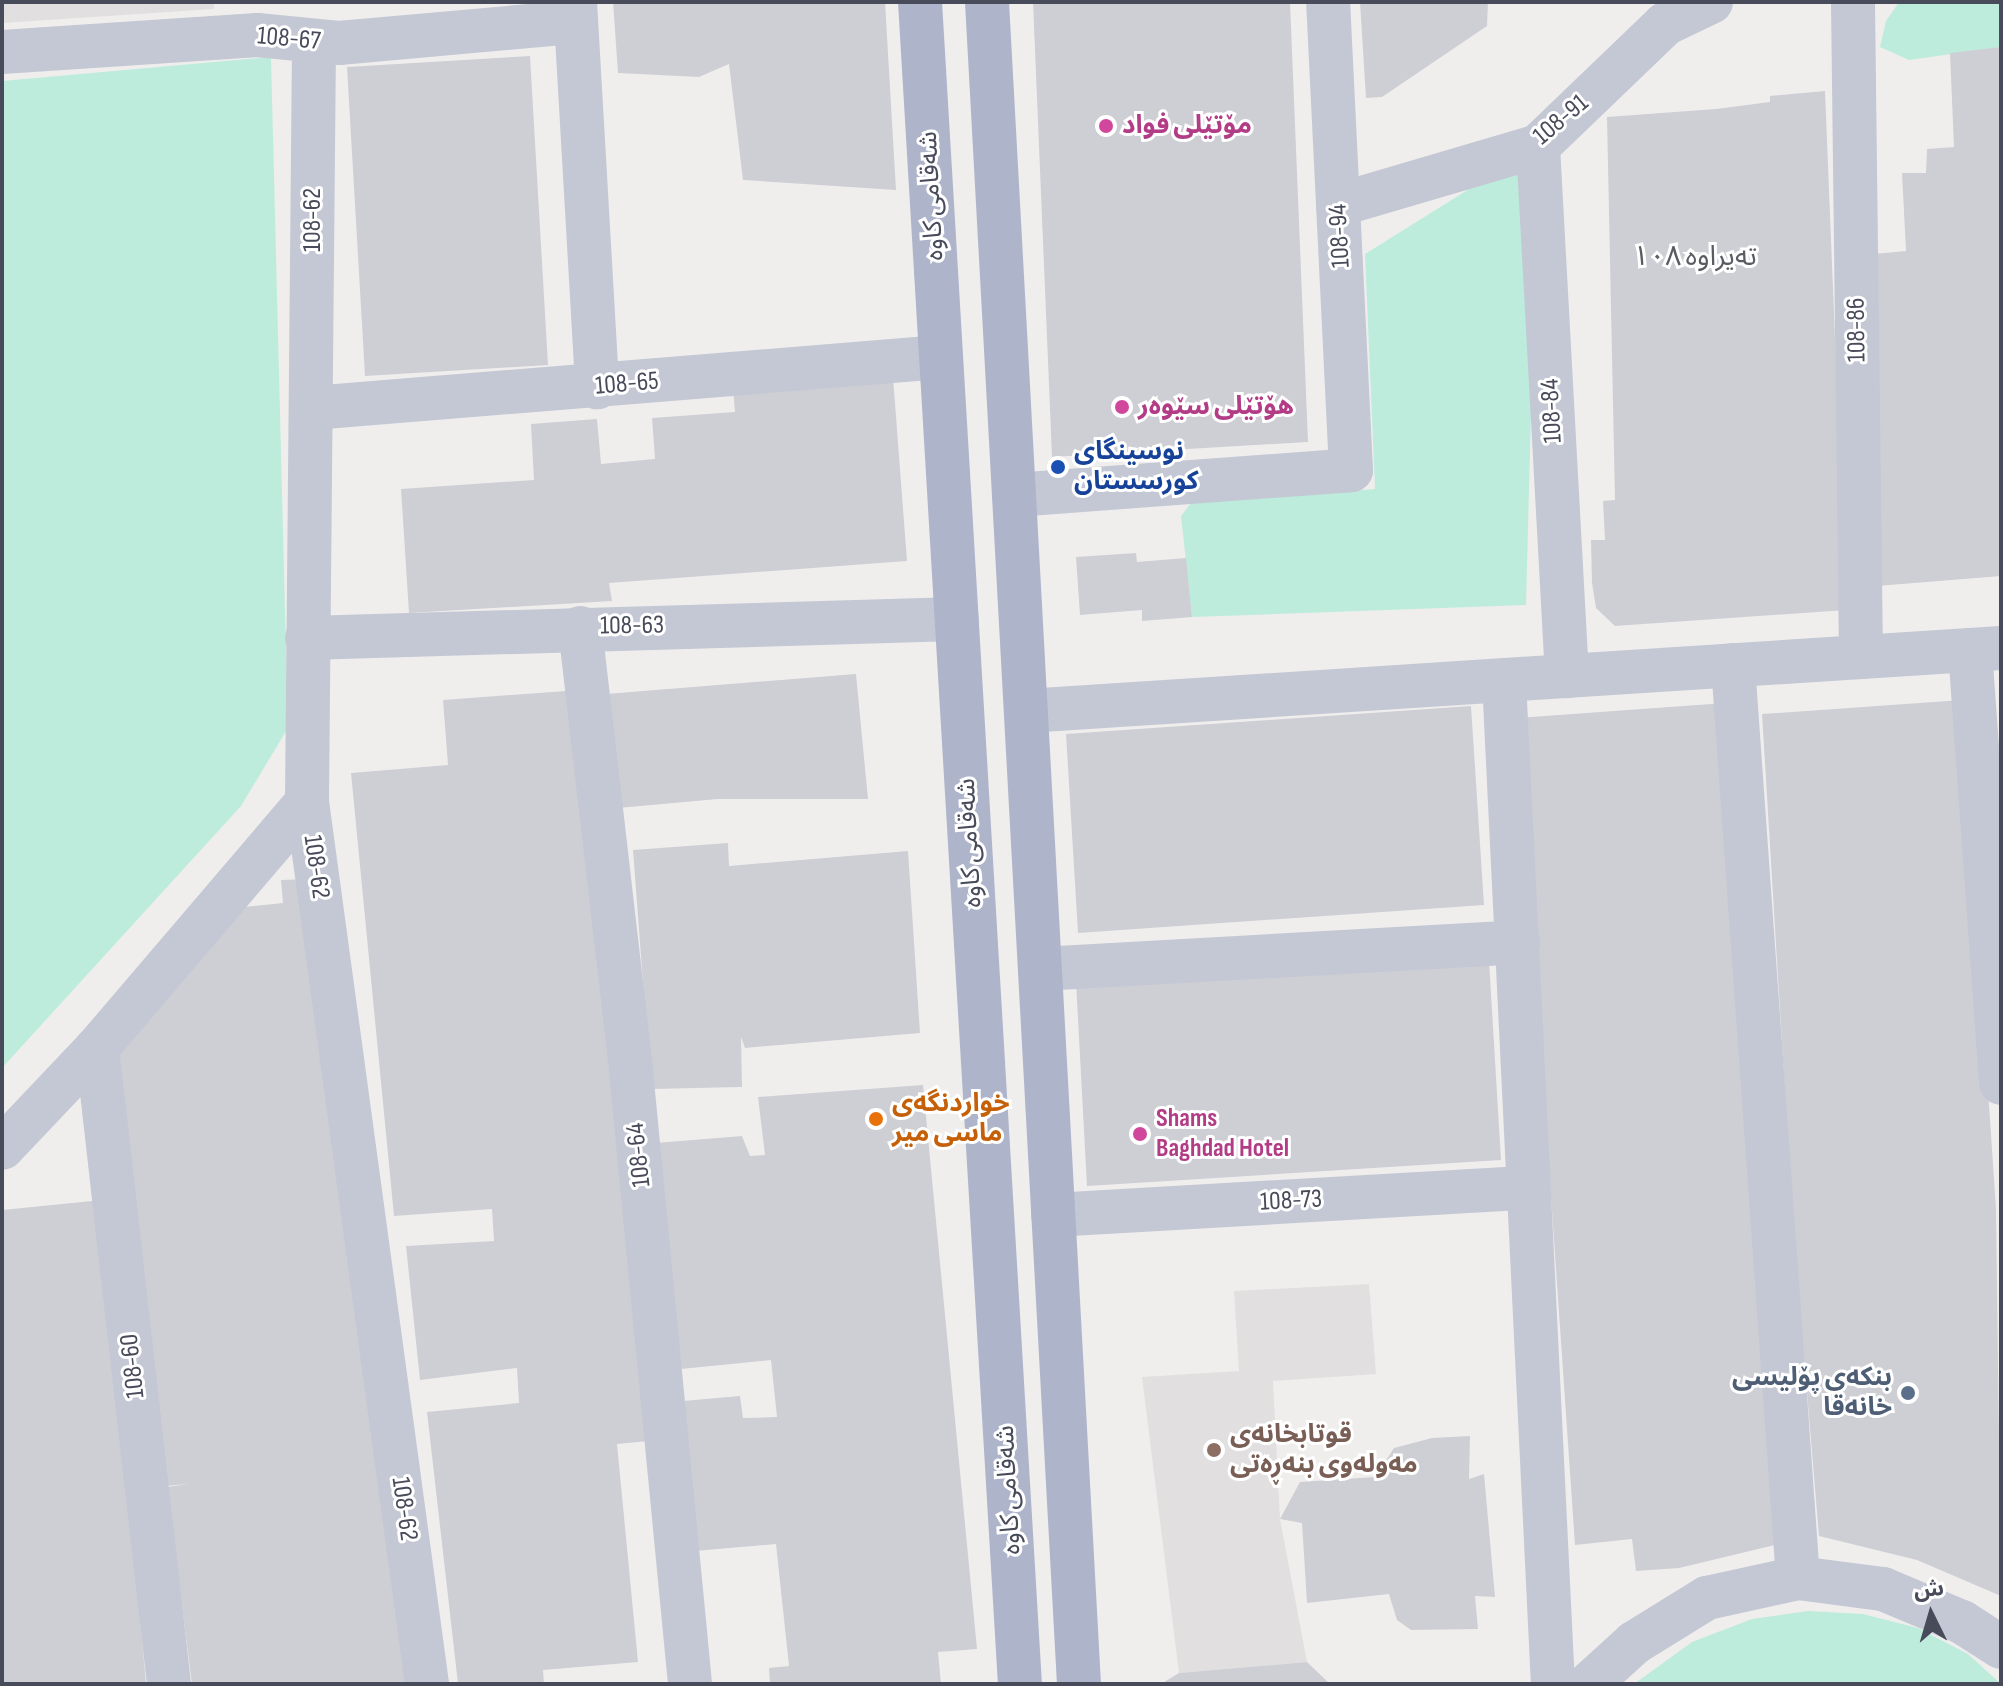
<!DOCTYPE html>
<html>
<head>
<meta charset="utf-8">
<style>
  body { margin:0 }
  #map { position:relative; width:2003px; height:1686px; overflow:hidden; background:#f0eeed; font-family:"Sofia Sans Condensed","Noto Sans Arabic",sans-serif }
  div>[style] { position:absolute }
  .education>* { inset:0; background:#e1dfdf }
  .green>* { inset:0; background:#bdecdd }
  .building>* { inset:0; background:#ceced5 }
  .street>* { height:44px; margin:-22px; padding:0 22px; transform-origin:22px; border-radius:22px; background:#c4c8d4 }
  .primary>* { height:44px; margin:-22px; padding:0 22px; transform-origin:22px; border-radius:22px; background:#aeb5cb }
  .dots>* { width:22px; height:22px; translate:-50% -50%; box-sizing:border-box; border:4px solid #fff; border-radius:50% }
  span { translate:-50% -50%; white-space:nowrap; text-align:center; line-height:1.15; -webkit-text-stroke:6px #fff; paint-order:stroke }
  .street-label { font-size:26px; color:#474b5a }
  .hotel-label { font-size:26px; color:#b23c85; font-weight:700 }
  .left { translate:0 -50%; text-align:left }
  .transit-label { font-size:26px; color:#164399; font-weight:700 }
  .food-label { font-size:26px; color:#c56008; font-weight:700 }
  .service-label { font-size:26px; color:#4e5e75; font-weight:700 }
  .right { translate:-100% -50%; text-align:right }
  .education-label { font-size:26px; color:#785e54; font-weight:700 }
  .neighbourhood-label { font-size:28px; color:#5a5c62 }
  .frame { position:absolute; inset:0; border:4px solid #474b5a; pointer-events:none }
  .north { position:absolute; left:1891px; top:1574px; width:80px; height:80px; -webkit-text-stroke:6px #fff; paint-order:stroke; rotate:355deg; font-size:22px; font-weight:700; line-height:32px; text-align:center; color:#474b5a }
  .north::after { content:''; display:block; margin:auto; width:28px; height:36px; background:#474b5a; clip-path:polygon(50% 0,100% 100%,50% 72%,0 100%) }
</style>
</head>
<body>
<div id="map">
  <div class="education">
    <div style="clip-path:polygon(2px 2px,214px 2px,214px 9px,2px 23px)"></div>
    <div style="clip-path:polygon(1369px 1284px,1376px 1374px,1273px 1381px,1280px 1519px,1307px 1662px,1179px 1673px,1142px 1377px,1239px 1371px,1234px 1291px)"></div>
  </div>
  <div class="green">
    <div style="clip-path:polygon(1899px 2px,2001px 2px,2001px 47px,1909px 60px,1880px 47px,1886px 21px)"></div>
    <div style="clip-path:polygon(271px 57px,288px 728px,241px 806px,2px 1068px,2px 81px)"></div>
    <div style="clip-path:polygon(1538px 146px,1526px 605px,1192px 617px,1181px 516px,1191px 503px,1375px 489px,1365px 254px)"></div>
    <div style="clip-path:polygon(1808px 1611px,1863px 1614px,1918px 1628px,1968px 1654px,2001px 1684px,1634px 1684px,1692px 1642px,1752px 1619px)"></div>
  </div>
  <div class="building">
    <div style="clip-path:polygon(613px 2px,885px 2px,896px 190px,743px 180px,729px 64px,699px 77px,618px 73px)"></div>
    <div style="clip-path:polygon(1033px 2px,1290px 2px,1308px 442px,1052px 457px)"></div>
    <div style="clip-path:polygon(1360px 2px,1488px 2px,1487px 26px,1382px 97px,1366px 98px)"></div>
    <div style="clip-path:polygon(2001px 47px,2001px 576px,1877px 586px,1863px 255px,1906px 251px,1902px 173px,1926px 173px,1927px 149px,1954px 147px,1950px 53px)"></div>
    <div style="clip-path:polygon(530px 56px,548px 365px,365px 376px,347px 67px)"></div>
    <div style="clip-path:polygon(1825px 91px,1846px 610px,1615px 626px,1596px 608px,1592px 583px,1591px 540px,1605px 540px,1603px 501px,1615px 500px,1607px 117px,1716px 109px,1770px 102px,1770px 96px)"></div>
    <div style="clip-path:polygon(893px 377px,907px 561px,609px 583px,612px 601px,409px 613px,401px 489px,534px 480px,531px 424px,597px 419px,601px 464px,655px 459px,652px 418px,735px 412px,733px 389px)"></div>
    <div style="clip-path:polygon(1136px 553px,1137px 562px,1186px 558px,1192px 617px,1142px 621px,1142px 610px,1080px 615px,1076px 557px)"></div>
    <div style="clip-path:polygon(856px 674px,868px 799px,718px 799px,618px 808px,606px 694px)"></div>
    <div style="clip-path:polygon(579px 690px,649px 1441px,617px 1444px,638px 1662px,543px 1670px,544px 1684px,458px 1684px,427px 1412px,519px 1403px,517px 1368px,420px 1380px,406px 1246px,494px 1241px,492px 1209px,394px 1216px,351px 773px,448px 765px,443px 700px)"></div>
    <div style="clip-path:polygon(1962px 700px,1996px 1209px,2001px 1596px,1917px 1560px,1819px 1536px,1793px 1225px,1762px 714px)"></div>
    <div style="clip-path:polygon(1725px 703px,1779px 1544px,1679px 1568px,1636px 1571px,1632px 1539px,1575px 1545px,1518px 718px)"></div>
    <div style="clip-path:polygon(1471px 706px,1484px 905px,1078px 933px,1066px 734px)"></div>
    <div style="clip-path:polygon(728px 843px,729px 866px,908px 851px,920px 1033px,745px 1048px,741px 1037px,742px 1087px,651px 1089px,633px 850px)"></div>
    <div style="clip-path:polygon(310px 879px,409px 1684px,192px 1684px,167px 1487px,189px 1484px,165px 1486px,116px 1041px,223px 909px,283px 903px,281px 880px)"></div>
    <div style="clip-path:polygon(1489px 960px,1501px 1160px,1087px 1186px,1076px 982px)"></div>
    <div style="clip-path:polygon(923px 1085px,977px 1649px,938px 1652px,941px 1684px,770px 1684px,769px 1668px,789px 1666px,776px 1544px,695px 1551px,683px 1401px,740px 1396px,743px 1418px,777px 1417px,771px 1360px,681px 1369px,656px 1143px,742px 1136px,750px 1156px,765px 1155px,758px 1097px)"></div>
    <div style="clip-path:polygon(102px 1200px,146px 1684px,2px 1684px,2px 1210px)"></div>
    <div style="clip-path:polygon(1470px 1436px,1469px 1479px,1484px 1474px,1495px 1597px,1475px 1596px,1478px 1629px,1411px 1630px,1397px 1620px,1389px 1594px,1307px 1603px,1302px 1523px,1280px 1519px,1300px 1482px,1375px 1477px,1394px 1448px,1432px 1438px)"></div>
    <div style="clip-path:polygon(1307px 1662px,1330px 1684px,1161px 1684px,1179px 1673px)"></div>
  </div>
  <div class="street">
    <div style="left:575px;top:2px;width:386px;rotate:86.7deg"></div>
    <div style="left:1853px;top:2px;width:655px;rotate:89.3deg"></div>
    <div style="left:314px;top:44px;width:758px;rotate:90.53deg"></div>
    <div style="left:307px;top:802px;width:890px;rotate:82.25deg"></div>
    <div style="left:2px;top:52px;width:256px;rotate:-3.8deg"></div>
    <div style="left:257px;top:35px;width:82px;rotate:5.6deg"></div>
    <div style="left:339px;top:43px;width:238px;rotate:-5.1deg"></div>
    <div style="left:1538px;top:146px;width:531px;rotate:86.87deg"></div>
    <div style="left:1338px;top:205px;width:209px;rotate:-16.4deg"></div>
    <div style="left:1538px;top:146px;width:176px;rotate:-43.8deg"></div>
    <div style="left:1665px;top:24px;width:51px;rotate:-25.6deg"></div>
    <div style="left:312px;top:408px;width:631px;rotate:-4.64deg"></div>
    <div style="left:1014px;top:495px;width:338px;rotate:-4.2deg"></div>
    <div style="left:1351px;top:470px;width:469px;rotate:-92.8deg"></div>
    <div style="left:580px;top:628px;width:446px;rotate:83.4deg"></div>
    <div style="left:631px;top:1071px;width:616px;rotate:84.5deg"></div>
    <div style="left:307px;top:638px;width:650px;rotate:-1.67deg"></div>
    <div style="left:1970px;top:650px;width:434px;rotate:85.9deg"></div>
    <div style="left:1733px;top:665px;width:915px;rotate:85.93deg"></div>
    <div style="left:1504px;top:680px;width:1005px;rotate:87.21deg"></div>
    <div style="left:1026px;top:711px;width:977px;rotate:-3.7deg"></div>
    <div style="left:1040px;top:969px;width:479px;rotate:-3.2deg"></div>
    <div style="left:97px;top:1048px;width:640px;rotate:83.54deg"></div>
    <div style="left:2px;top:1148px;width:138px;rotate:-46.5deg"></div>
    <div style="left:97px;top:1048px;width:323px;rotate:-49.5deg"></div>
    <div style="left:1053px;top:1215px;width:476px;rotate:-3.3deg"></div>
    <div style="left:1589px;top:1684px;width:61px;rotate:-42.3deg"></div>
    <div style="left:1634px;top:1643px;width:86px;rotate:-31.7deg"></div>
    <div style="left:1707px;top:1598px;width:93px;rotate:-12.4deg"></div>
    <div style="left:1798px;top:1578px;width:86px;rotate:7.4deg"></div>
    <div style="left:1883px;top:1589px;width:86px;rotate:22.7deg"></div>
    <div style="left:1962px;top:1622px;width:46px;rotate:32.7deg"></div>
  </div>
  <div class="primary">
    <div style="left:920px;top:2px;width:1685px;rotate:86.6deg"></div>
    <div style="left:987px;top:2px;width:1685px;rotate:86.87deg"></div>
  </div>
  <div class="dots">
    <div style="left:1106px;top:126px;background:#d1479c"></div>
    <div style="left:1122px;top:407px;background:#d1479c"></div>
    <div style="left:1058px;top:467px;background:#1a4fb4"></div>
    <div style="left:876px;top:1119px;background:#e8710a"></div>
    <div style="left:1140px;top:1134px;background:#d1479c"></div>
    <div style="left:1908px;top:1393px;background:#5c6f8a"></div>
    <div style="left:1214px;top:1450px;background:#8d6e63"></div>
  </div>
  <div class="street-label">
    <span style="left:289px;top:39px;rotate:5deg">108-67</span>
    <span style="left:1561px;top:120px;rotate:-40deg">108-91</span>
    <span style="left:932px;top:196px;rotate:-93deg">شەقامی کاوە</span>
    <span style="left:313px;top:220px;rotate:-90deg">108-62</span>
    <span style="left:1340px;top:236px;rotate:-93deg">108-94</span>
    <span style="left:1857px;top:330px;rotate:-91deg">108-86</span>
    <span style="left:627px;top:384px;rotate:-5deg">108-65</span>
    <span style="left:1552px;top:411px;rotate:-93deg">108-84</span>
    <span style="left:632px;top:626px;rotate:-1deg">108-63</span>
    <span style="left:970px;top:843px;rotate:-93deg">شەقامی کاوە</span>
    <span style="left:316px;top:867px;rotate:82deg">108-62</span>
    <span style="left:639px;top:1155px;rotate:-96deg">108-64</span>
    <span style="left:1291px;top:1201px;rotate:-3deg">108-73</span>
    <span style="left:133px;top:1366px;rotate:-96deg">108-60</span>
    <span style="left:1009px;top:1490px;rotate:-93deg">شەقامی کاوە</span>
    <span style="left:404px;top:1509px;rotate:82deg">108-62</span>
  </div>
  <div class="hotel-label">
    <span class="left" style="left:1122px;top:126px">مۆتێلی فواد</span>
    <span class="left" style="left:1138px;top:407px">هۆتێلی سێوەر</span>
    <span class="left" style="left:1156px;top:1134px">Shams<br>Baghdad Hotel</span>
  </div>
  <div class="transit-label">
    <span class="left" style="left:1074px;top:467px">نوسینگای<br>کورسستان</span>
  </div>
  <div class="food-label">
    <span class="left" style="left:892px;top:1119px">خواردنگەی<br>ماسی میر</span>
  </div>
  <div class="service-label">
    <span class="right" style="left:1892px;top:1393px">بنکەی پۆلیسی<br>خانەقا</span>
  </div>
  <div class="education-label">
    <span class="left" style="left:1230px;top:1450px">قوتابخانەی<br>مەولەوی بنەڕەتی</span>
  </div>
  <div class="neighbourhood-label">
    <span style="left:1695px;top:257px">تەیراوە ١٠٨</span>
  </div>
  <div class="frame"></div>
  <div class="north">ش</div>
</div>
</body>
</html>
